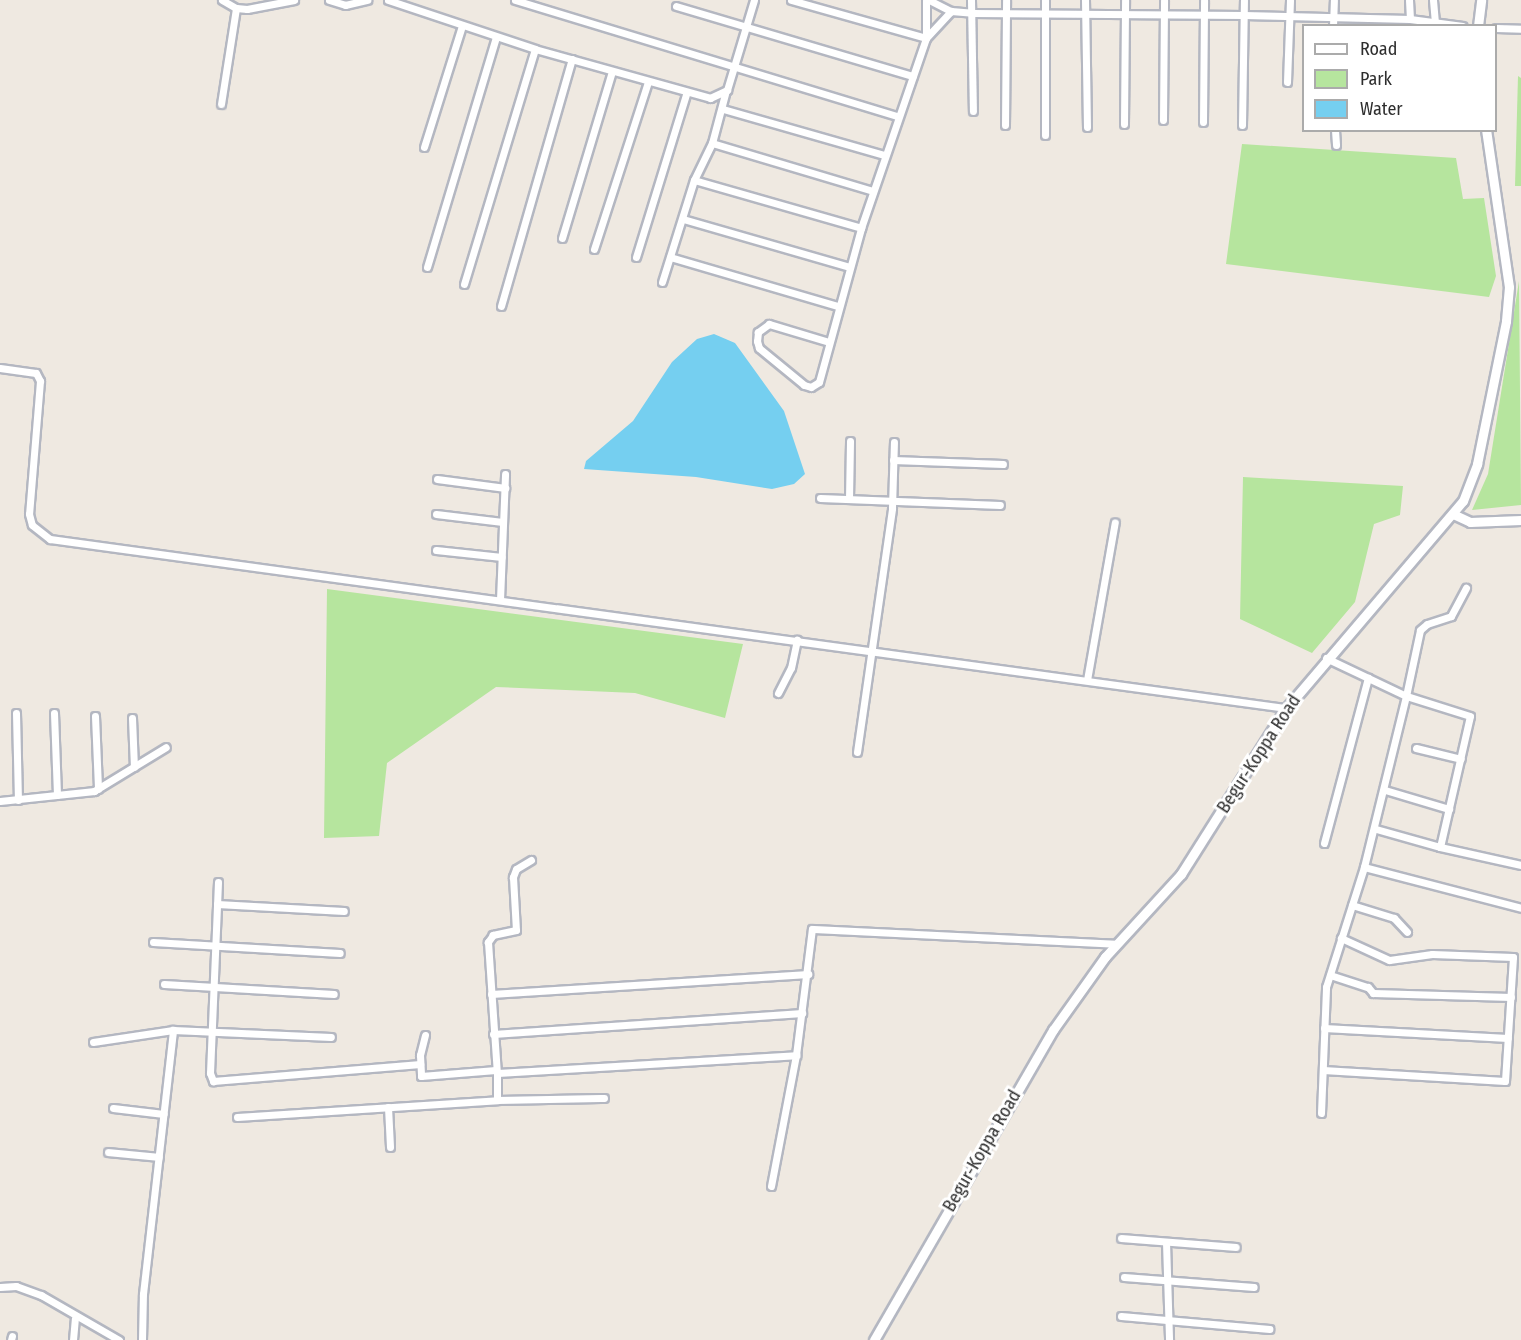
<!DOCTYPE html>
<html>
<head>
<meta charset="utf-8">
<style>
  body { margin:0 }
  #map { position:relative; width:1521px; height:1340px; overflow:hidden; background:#efe9e1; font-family:"Fira Sans Condensed",sans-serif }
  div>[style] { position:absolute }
  .green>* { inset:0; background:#b6e59e }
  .water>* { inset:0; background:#75cff0 }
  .roads { filter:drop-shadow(2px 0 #b4b7c1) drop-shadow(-2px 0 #b4b7c1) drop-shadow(0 2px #b4b7c1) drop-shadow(0 -2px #b4b7c1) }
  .street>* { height:7px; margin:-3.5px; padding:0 3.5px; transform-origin:3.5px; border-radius:3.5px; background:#fff }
  .secondary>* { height:9px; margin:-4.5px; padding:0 4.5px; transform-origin:4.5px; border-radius:4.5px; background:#fff }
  span { translate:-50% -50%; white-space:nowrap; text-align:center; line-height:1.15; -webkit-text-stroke:6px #fff; paint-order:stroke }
  .street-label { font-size:18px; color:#2e2e2e }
  .legend { position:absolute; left:1302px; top:24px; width:195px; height:108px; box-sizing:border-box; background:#fff; border:2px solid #ababab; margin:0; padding:8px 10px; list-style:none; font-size:18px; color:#2e2e2e }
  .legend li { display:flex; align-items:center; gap:12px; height:30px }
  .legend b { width:30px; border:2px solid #ababab }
</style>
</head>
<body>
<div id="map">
  <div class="green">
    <div style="clip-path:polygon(1518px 76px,1521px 78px,1521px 186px,1515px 186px)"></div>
    <div style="clip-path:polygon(1242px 144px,1456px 158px,1463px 199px,1484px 198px,1496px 276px,1489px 297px,1226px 264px)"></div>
    <div style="clip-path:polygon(1519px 281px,1521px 505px,1472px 510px,1488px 474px)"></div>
    <div style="clip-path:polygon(1243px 477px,1403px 486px,1400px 515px,1374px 524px,1355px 602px,1312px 653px,1240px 619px)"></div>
    <div style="clip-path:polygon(327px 589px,743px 644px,725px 718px,635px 693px,496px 687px,387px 763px,379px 836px,324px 838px)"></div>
  </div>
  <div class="water">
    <div style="clip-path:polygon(714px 334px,735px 343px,784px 411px,805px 474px,794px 484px,772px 489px,696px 477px,584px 469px,586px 461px,633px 421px,672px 362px,697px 339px)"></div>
  </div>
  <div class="roads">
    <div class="street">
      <div style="left:222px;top:0;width:16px;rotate:30deg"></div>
      <div style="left:236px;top:8px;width:11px;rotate:5deg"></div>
      <div style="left:247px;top:9px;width:48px;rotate:-10.8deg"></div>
      <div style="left:329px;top:0;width:17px;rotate:17deg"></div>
      <div style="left:345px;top:5px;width:23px;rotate:-13deg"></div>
      <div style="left:388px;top:0;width:155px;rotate:18.4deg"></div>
      <div style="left:535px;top:49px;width:182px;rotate:15.6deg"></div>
      <div style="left:710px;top:98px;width:19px;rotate:-25deg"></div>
      <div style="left:727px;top:90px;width:94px;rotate:-73.3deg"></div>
      <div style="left:515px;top:0;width:399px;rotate:16.9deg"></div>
      <div style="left:791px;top:0;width:140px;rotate:15.7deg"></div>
      <div style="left:926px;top:38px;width:37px;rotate:-47deg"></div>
      <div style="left:929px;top:0;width:25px;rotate:27deg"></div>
      <div style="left:951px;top:11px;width:21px;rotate:5deg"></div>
      <div style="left:972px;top:13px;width:272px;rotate:0.4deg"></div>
      <div style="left:1244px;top:15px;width:166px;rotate:1.4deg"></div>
      <div style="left:1410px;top:19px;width:53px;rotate:7.5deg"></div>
      <div style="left:971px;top:0;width:111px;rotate:89deg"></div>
      <div style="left:1085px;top:0;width:127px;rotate:89.1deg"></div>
      <div style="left:1409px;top:0;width:19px;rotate:87deg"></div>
      <div style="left:1433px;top:0;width:22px;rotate:85deg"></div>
      <div style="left:676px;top:6px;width:247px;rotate:16.5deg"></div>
      <div style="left:1333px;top:26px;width:26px;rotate:-88deg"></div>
      <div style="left:1496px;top:28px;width:25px;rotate:2deg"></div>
      <div style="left:1287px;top:82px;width:82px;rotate:-87.9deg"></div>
      <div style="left:221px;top:104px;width:97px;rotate:-81.1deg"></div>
      <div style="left:723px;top:109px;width:168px;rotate:15.9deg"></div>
      <div style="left:1163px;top:120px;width:120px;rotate:-89.5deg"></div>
      <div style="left:1203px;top:122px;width:122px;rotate:-89.5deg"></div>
      <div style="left:1124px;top:124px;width:124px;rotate:-89.5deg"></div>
      <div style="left:1005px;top:125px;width:125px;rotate:-89.5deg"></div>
      <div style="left:1242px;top:125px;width:125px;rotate:-89.1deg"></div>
      <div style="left:1335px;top:130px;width:15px;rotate:86deg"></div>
      <div style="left:1045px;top:135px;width:135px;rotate:-90deg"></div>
      <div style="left:712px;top:143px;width:168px;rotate:16.6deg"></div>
      <div style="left:424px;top:147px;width:127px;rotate:-72.6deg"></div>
      <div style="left:694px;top:180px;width:174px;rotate:16deg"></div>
      <div style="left:683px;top:219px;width:173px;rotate:16.1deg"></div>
      <div style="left:562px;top:238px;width:174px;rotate:-73.3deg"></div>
      <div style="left:594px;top:249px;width:176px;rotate:-72.1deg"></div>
      <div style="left:636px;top:257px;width:170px;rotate:-72.9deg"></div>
      <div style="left:670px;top:257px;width:175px;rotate:16.3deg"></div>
      <div style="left:427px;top:267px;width:240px;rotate:-73.3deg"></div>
      <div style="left:662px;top:282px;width:107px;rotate:-72.6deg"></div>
      <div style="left:694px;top:180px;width:41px;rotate:-64.1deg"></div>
      <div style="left:712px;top:143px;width:51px;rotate:-75.1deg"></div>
      <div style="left:464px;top:284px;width:245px;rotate:-73.2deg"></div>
      <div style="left:501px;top:306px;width:257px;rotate:-74deg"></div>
      <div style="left:829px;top:342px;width:63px;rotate:-163.3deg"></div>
      <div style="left:769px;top:324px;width:14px;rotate:144deg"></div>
      <div style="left:758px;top:332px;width:9px;rotate:96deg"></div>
      <div style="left:757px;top:341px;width:7px;rotate:74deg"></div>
      <div style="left:759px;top:348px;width:58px;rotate:39.4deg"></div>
      <div style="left:804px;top:385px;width:7px;rotate:16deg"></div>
      <div style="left:811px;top:387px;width:9px;rotate:-32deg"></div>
      <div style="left:819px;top:382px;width:160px;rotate:-74.7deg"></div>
      <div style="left:861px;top:228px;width:201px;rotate:-71.1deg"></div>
      <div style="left:926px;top:38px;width:38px;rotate:-90deg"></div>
      <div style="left:0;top:368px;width:36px;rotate:8deg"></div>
      <div style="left:36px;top:373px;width:9px;rotate:63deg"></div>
      <div style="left:40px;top:381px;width:133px;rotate:94.7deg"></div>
      <div style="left:29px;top:514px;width:11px;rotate:75deg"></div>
      <div style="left:32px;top:525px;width:23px;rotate:38deg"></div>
      <div style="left:50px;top:539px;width:1248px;rotate:7.79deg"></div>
      <div style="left:893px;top:460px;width:110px;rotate:2.1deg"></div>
      <div style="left:437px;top:479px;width:69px;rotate:7.5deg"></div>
      <div style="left:820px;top:498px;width:180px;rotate:2.2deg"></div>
      <div style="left:849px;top:499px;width:58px;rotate:-89deg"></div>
      <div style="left:436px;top:514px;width:67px;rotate:6.8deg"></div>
      <div style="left:436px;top:550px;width:66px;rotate:6.1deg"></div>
      <div style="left:500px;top:600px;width:126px;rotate:-87.7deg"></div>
      <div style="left:1326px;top:658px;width:89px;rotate:25.4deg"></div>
      <div style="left:1406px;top:696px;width:176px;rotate:103.8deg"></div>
      <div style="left:1364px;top:867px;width:162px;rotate:14.6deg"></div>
      <div style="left:1087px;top:680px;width:160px;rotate:-80deg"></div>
      <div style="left:778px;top:693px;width:28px;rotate:-63deg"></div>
      <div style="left:791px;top:668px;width:29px;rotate:-78deg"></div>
      <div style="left:16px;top:713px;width:87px;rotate:88.7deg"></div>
      <div style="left:54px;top:713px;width:82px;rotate:87.9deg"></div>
      <div style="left:95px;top:716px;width:73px;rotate:87.6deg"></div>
      <div style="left:132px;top:718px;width:49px;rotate:87.7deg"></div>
      <div style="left:1416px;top:748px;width:46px;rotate:13.7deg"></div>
      <div style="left:857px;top:752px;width:246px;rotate:-81.8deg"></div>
      <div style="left:892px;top:508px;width:66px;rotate:-88.3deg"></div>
      <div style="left:1385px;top:790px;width:67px;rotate:16.5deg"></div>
      <div style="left:0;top:801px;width:95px;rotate:-6.1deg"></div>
      <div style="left:94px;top:791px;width:84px;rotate:-31.4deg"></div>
      <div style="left:1376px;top:829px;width:66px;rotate:15.7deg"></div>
      <div style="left:1440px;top:847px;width:134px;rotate:-77.1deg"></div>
      <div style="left:1470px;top:716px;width:67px;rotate:-162.6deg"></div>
      <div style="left:1406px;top:696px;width:67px;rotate:-78deg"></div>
      <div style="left:1420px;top:630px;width:9px;rotate:-41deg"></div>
      <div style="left:1427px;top:624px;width:25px;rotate:-18deg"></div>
      <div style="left:1451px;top:616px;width:32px;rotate:-62deg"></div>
      <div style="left:1324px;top:843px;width:171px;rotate:-75.1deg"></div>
      <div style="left:1440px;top:847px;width:83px;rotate:12.5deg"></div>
      <div style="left:531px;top:860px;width:17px;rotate:149deg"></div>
      <div style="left:516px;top:869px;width:9px;rotate:111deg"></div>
      <div style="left:513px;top:877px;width:53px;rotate:86.8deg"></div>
      <div style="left:516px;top:930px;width:24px;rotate:168deg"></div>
      <div style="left:493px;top:935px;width:9px;rotate:126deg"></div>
      <div style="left:488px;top:942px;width:131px;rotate:86.1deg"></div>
      <div style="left:497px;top:1073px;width:300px;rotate:-3.4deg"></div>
      <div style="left:218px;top:882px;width:191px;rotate:92.4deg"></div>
      <div style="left:210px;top:1073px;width:9px;rotate:69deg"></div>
      <div style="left:213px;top:1081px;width:208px;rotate:-4.7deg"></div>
      <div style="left:217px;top:904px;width:127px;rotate:3.2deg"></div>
      <div style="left:1352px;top:905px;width:44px;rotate:17.2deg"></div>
      <div style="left:1394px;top:918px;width:19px;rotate:47deg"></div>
      <div style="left:153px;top:942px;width:187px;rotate:3.4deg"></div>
      <div style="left:1330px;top:975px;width:40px;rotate:18deg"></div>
      <div style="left:1368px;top:987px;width:8px;rotate:50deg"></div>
      <div style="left:1373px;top:993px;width:138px;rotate:1.7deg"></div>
      <div style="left:164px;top:984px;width:170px;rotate:3.4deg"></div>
      <div style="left:491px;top:994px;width:318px;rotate:-3.6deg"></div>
      <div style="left:1324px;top:1028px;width:184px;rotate:3.1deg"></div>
      <div style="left:493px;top:1034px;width:310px;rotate:-3.9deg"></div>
      <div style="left:425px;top:1035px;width:21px;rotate:104deg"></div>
      <div style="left:420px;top:1055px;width:21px;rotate:87deg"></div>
      <div style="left:421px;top:1076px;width:75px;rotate:-4.6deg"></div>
      <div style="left:93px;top:1042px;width:81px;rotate:-8.5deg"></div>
      <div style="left:173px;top:1030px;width:158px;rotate:2.5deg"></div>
      <div style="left:1323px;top:1070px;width:182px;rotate:3.5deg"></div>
      <div style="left:1505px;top:1081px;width:124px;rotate:-86.3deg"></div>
      <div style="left:1513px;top:957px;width:81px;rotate:-177.9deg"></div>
      <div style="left:1432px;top:954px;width:43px;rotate:172.1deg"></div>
      <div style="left:1389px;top:960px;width:53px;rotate:-155.4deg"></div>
      <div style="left:497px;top:1073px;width:27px;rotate:90deg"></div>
      <div style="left:497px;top:1100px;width:107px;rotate:-1.1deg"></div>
      <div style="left:388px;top:1107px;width:40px;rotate:87.1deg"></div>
      <div style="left:113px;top:1108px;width:51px;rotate:6.7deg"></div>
      <div style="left:1321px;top:1113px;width:126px;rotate:-87.7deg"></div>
      <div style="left:1326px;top:987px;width:126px;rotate:-72.4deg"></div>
      <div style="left:237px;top:1117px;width:261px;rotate:-3.7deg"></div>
      <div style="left:108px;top:1152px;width:51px;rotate:5.6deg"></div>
      <div style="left:771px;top:1186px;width:133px;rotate:-79.2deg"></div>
      <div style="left:796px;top:1055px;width:127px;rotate:-82.8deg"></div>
      <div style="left:812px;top:929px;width:305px;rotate:2.8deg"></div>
      <div style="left:1121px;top:1238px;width:115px;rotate:4.5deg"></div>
      <div style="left:1166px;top:1242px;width:98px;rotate:88.2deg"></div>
      <div style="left:1124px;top:1277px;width:130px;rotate:4.4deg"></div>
      <div style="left:0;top:1287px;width:16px;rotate:-4deg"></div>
      <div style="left:16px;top:1286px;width:27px;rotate:20deg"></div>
      <div style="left:41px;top:1295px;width:90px;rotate:30deg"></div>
      <div style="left:1121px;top:1316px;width:149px;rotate:5deg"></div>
      <div style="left:11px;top:1340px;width:4px;rotate:-76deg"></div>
      <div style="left:73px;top:1340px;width:21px;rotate:-85deg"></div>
      <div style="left:142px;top:1340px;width:46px;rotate:-88.8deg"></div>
      <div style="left:143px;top:1294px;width:266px;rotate:-83.5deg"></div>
    </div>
    <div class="secondary">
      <div style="left:1478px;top:26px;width:26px;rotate:-83deg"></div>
      <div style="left:1453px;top:514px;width:19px;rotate:25deg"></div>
      <div style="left:1470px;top:522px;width:51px;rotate:-2.2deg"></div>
      <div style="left:874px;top:1340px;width:358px;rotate:-60deg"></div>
      <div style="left:1053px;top:1030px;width:90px;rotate:-54.5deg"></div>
      <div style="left:1105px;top:957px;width:113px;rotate:-47.5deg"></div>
      <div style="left:1181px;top:874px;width:193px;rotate:-57.7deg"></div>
      <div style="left:1284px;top:711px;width:276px;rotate:-49.6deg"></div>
      <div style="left:1463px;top:501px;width:40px;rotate:-69deg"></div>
      <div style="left:1477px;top:464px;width:146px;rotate:-78.5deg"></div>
      <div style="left:1506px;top:321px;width:34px;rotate:-85deg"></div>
      <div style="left:1509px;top:287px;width:159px;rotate:-98.3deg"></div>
    </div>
  </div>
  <div class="street-label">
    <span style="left:1259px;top:754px;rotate:-57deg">Begur-Koppa Road</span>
    <span style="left:982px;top:1151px;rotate:-60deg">Begur-Koppa Road</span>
  </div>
  <ul class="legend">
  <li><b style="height:8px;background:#fff"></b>Road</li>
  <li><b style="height:16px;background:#b6e59e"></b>Park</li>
  <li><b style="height:16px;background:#75cff0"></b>Water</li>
  </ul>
</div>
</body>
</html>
